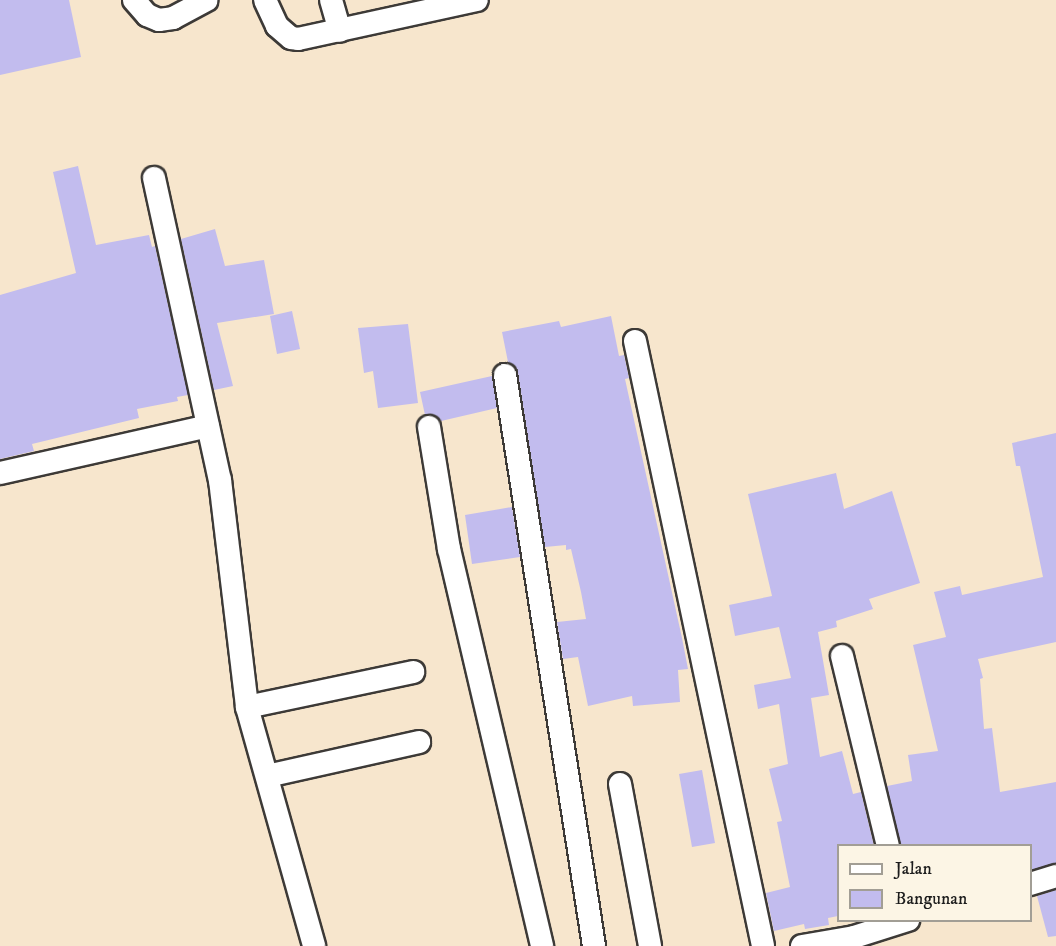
<!DOCTYPE html>
<html>
<head>
<meta charset="utf-8">
<style>
  body { margin:0 }
  #map { position:relative; width:1056px; height:946px; overflow:hidden; background:#f7e6cd; font-family:"IM FELL DW Pica",serif }
  div>[style] { position:absolute }
  .building>* { inset:0; background:#c2bcee }
  .roads { filter:drop-shadow(2px 0 #3d3a37) drop-shadow(-2px 0 #3d3a37) drop-shadow(0 2px #3d3a37) drop-shadow(0 -2px #3d3a37) }
  .minor>* { height:22px; margin:-11px; padding:0 11px; transform-origin:11px; border-radius:11px; background:#fff }
  span { translate:-50% -50%; white-space:nowrap; text-align:center; line-height:1.15; -webkit-text-stroke:4.5px #fcf5e5; paint-order:stroke }
  .legend { position:absolute; left:837px; top:844px; width:195px; height:78px; box-sizing:border-box; background:#fcf5e5; border:2px solid #a29e95; margin:0; padding:8px 10px; list-style:none; font-size:18px; color:#1c1c1c }
  .legend li { display:flex; align-items:center; gap:12px; height:30px }
  .legend b { width:30px; border:2px solid #a29e95 }
</style>
</head>
<body>
<div id="map">
  <div class="building">
    <div style="clip-path:polygon(0 0,69px 0,81px 57px,0 75px)"></div>
    <div style="clip-path:polygon(78px 166px,96px 245px,149px 235px,152px 247px,155px 246px,188px 395px,177px 397px,178px 401px,137px 409px,139px 418px,32px 444px,34px 451px,0 459px,0 295px,76px 273px,53px 172px)"></div>
    <div style="clip-path:polygon(215px 229px,225px 266px,264px 260px,274px 314px,217px 323px,233px 386px,214px 390px,181px 239px)"></div>
    <div style="clip-path:polygon(292px 311px,300px 349px,277px 354px,270px 316px)"></div>
    <div style="clip-path:polygon(611px 316px,619px 356px,624px 355px,629px 378px,625px 379px,682px 638px,688px 669px,678px 670px,680px 702px,633px 706px,632px 696px,588px 706px,578px 657px,563px 659px,557px 622px,586px 619px,581px 592px,571px 549px,566px 550px,566px 545px,545px 547px,518px 373px,515px 366px,508px 362px,502px 332px,559px 321px,561px 327px)"></div>
    <div style="clip-path:polygon(408px 324px,418px 403px,378px 408px,373px 371px,364px 373px,358px 328px)"></div>
    <div style="clip-path:polygon(492px 376px,497px 408px,441px 421px,434px 415px,425px 415px,420px 392px)"></div>
    <div style="clip-path:polygon(1056px 433px,1056px 642px,978px 659px,983px 678px,980px 679px,984px 729px,992px 728px,1000px 792px,1056px 782px,1056px 863px,1031px 870px,1030px 846px,901px 846px,887px 786px,912px 781px,908px 755px,938px 751px,913px 645px,946px 637px,934px 592px,960px 586px,962px 595px,1043px 577px,1020px 466px,1016px 466px,1012px 443px)"></div>
    <div style="clip-path:polygon(836px 473px,844px 509px,892px 491px,920px 583px,869px 599px,873px 609px,836px 621px,837px 627px,818px 632px,829px 695px,811px 698px,820px 757px,842px 751px,853px 794px,861px 792px,874px 846px,838px 846px,838px 916px,828px 918px,829px 925px,805px 929px,804px 924px,774px 931px,766px 893px,790px 887px,777px 822px,782px 821px,769px 769px,788px 764px,779px 704px,758px 709px,754px 685px,791px 678px,779px 627px,735px 636px,729px 605px,772px 596px,748px 494px)"></div>
    <div style="clip-path:polygon(512px 507px,520px 557px,472px 564px,465px 515px)"></div>
    <div style="clip-path:polygon(702px 770px,715px 843px,692px 847px,679px 774px)"></div>
    <div style="clip-path:polygon(1056px 890px,1056px 936px,1048px 937px,1037px 896px)"></div>
  </div>
  <div class="roads">
    <div class="minor">
      <div style="left:134px;top:0;width:20px;rotate:49deg"></div>
      <div style="left:147px;top:15px;width:13px;rotate:23deg"></div>
      <div style="left:159px;top:20px;width:14px;rotate:-8deg"></div>
      <div style="left:173px;top:18px;width:38px;rotate:-28deg"></div>
      <div style="left:265px;top:0;width:29px;rotate:65deg"></div>
      <div style="left:277px;top:26px;width:18px;rotate:41deg"></div>
      <div style="left:291px;top:38px;width:7px;rotate:8deg"></div>
      <div style="left:298px;top:39px;width:183px;rotate:-12.3deg"></div>
      <div style="left:331px;top:0;width:32px;rotate:74deg"></div>
      <div style="left:154px;top:178px;width:309px;rotate:77.7deg"></div>
      <div style="left:220px;top:480px;width:229px;rotate:83.2deg"></div>
      <div style="left:247px;top:707px;width:248px;rotate:74.3deg"></div>
      <div style="left:635px;top:341px;width:618px;rotate:78.05deg"></div>
      <div style="left:505px;top:375px;width:578px;rotate:81.14deg"></div>
      <div style="left:429px;top:427px;width:124px;rotate:80.7deg"></div>
      <div style="left:449px;top:549px;width:408px;rotate:76.8deg"></div>
      <div style="left:0;top:473px;width:213px;rotate:-12.7deg"></div>
      <div style="left:842px;top:656px;width:195px;rotate:76.4deg"></div>
      <div style="left:247px;top:707px;width:170px;rotate:-11.9deg"></div>
      <div style="left:267px;top:776px;width:156px;rotate:-12.6deg"></div>
      <div style="left:620px;top:784px;width:165px;rotate:79.5deg"></div>
      <div style="left:1030px;top:884px;width:27px;rotate:-17deg"></div>
      <div style="left:802px;top:946px;width:53px;rotate:-9.8deg"></div>
      <div style="left:854px;top:937px;width:57px;rotate:-17.5deg"></div>
    </div>
  </div>
  <ul class="legend">
  <li><b style="height:8px;background:#fff"></b>Jalan</li>
  <li><b style="height:16px;background:#c2bcee"></b>Bangunan</li>
  </ul>
</div>
</body>
</html>
